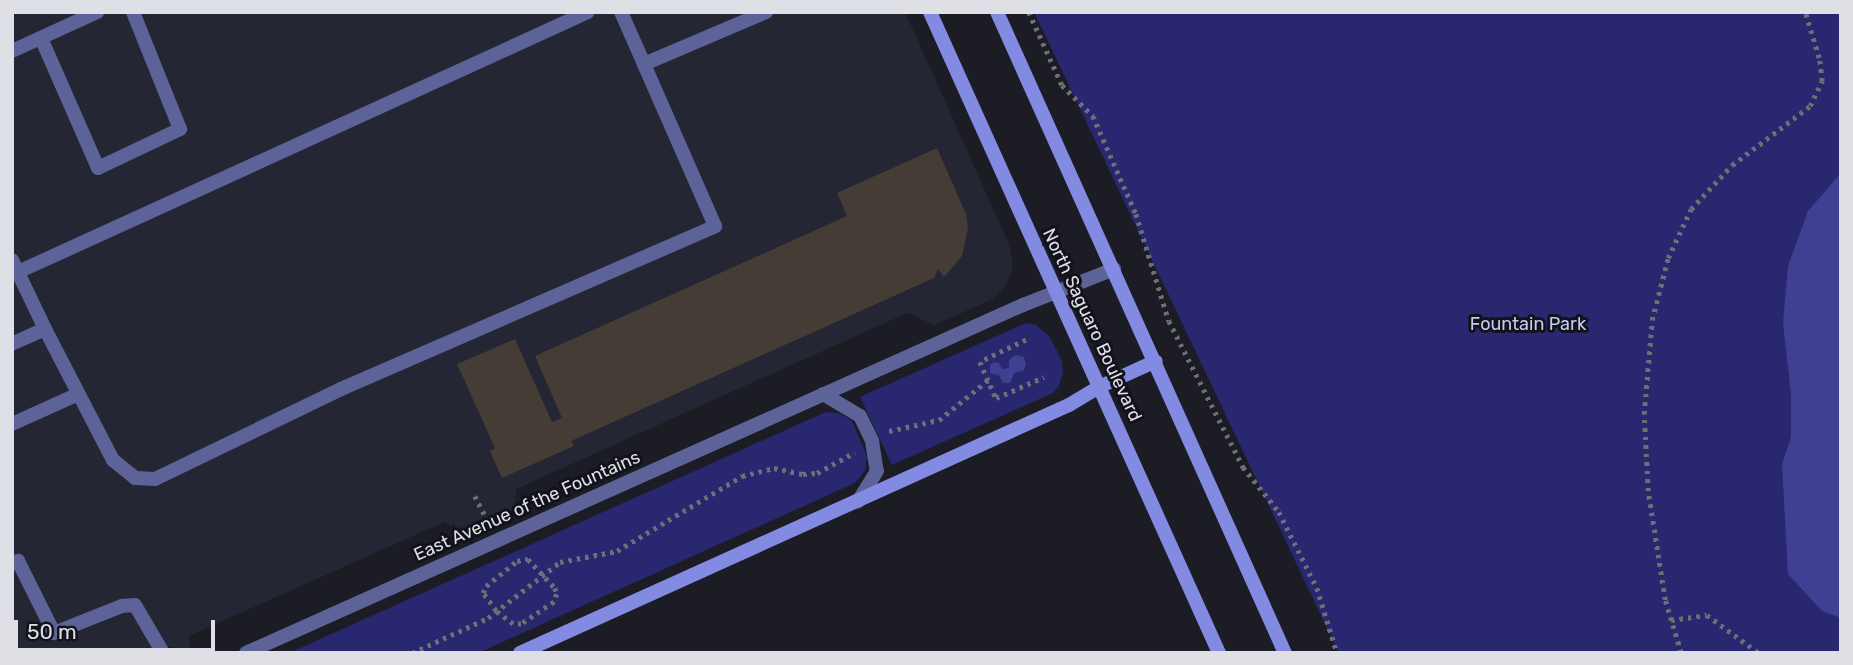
<!DOCTYPE html>
<html>
<head>
<meta charset="utf-8">
<style>
  body { margin:0 }
  #map { position:relative; width:1853px; height:665px; overflow:hidden; background:#1b1c24; font-family:Rubik,sans-serif }
  div>[style] { position:absolute }
  .built>* { inset:0; background:#242633 }
  .green>* { inset:0; background:#292770 }
  .water>* { inset:0; background:#3f4091 }
  .building>* { inset:0; background:#453c36 }
  .path>* { height:4.5px; margin-top:-2.25px; transform-origin:0; background:repeating-linear-gradient(90deg,#6e6f76 0 3.5px,transparent 0 8.5px) }
  .lane>* { height:14px; margin:-7px; padding:0 7px; transform-origin:7px; border-radius:7px; background:#5d6399 }
  .street>* { height:14px; margin:-7px; padding:0 7px; transform-origin:7px; border-radius:7px; background:#5d6399 }
  .secondary>* { height:14px; margin:-7px; padding:0 7px; transform-origin:7px; border-radius:7px; background:#828ae1 }
  span { translate:-50% -50%; white-space:nowrap; text-align:center; line-height:1.15; -webkit-text-stroke:6px #12131a; paint-order:stroke }
  .park-label { font-size:18px; color:#c3caf7 }
  .street-label { font-size:18px; color:#dfe0e6 }
  .frame { position:absolute; inset:0; border:14px solid #dfe0e6; pointer-events:none }
  .scale { position:absolute; left:14px; top:620px; width:201px; height:32px; box-sizing:border-box; border:4px solid #dfe0e6; border-top:0; padding-left:9px; font-size:21px; line-height:24px; white-space:nowrap; color:#dfe0e6; -webkit-text-stroke:5px #12131a; paint-order:stroke }
</style>
</head>
<body>
<div id="map">
  <div class="built">
    <div style="clip-path:polygon(12px 12px,905px 12px,1008px 242px,1013px 262px,1010px 276px,1003px 289px,993px 299px,935px 325px,907px 313px,516px 489px,514px 510px,465px 534px,444px 522px,189px 636px,190px 651px,167px 646px,151px 653px,12px 653px)"></div>
  </div>
  <div class="green">
    <div style="clip-path:polygon(1034px 12px,1841px 12px,1841px 653px,1339px 653px)"></div>
    <div style="clip-path:polygon(1026px 323px,1036px 325px,1050px 337px,1062px 361px,1063px 372px,1059px 386px,1053px 393px,892px 465px,860px 397px)"></div>
    <div style="clip-path:polygon(826px 412px,839px 413px,852px 421px,867px 456px,865px 471px,855px 483px,478px 653px,289px 653px)"></div>
  </div>
  <div class="water">
    <div style="clip-path:polygon(1841px 173px,1841px 618px,1822px 611px,1788px 574px,1782px 464px,1791px 437px,1791px 394px,1783px 323px,1788px 266px,1808px 211px)"></div>
    <div style="clip-path:polygon(1016px 355px,1024px 357px,1026px 365px,1023px 371px,1014px 373px,1010px 383px,1003px 383px,999px 375px,990px 373px,990px 365px,994px 362px,999px 363px,1002px 369px,1009px 368px,1009px 360px)"></div>
  </div>
  <div class="building">
    <div style="clip-path:polygon(937px 148px,966px 214px,968px 228px,962px 256px,944px 277px,938px 269px,934px 278px,571px 441px,574px 446px,502px 478px,490px 451px,495px 448px,457px 364px,515px 339px,552px 422px,562px 418px,535px 356px,847px 216px,837px 193px)"></div>
  </div>
  <div class="path">
    <div style="left:1029px;top:12px;width:80px;rotate:65.7deg"></div>
    <div style="left:1062px;top:85px;width:44px;rotate:45deg"></div>
    <div style="left:1093px;top:116px;width:107px;rotate:66.3deg"></div>
    <div style="left:1136px;top:214px;width:112px;rotate:72.9deg"></div>
    <div style="left:1169px;top:321px;width:164px;rotate:63.1deg"></div>
    <div style="left:1243px;top:467px;width:58px;rotate:51.3deg"></div>
    <div style="left:1279px;top:512px;width:85px;rotate:63.4deg"></div>
    <div style="left:1317px;top:588px;width:68px;rotate:72.9deg"></div>
    <div style="left:1026px;top:340px;width:51px;rotate:154.4deg"></div>
    <div style="left:980px;top:362px;width:39px;rotate:66deg"></div>
    <div style="left:996px;top:398px;width:52px;rotate:-23.6deg"></div>
    <div style="left:889px;top:431px;width:51px;rotate:-12.4deg"></div>
    <div style="left:939px;top:420px;width:63px;rotate:-39.2deg"></div>
    <div style="left:475px;top:496px;width:29px;rotate:63deg"></div>
    <div style="left:528px;top:559px;width:40px;rotate:47deg"></div>
    <div style="left:555px;top:588px;width:6px;rotate:72deg"></div>
    <div style="left:557px;top:594px;width:9px;rotate:111deg"></div>
    <div style="left:554px;top:602px;width:40px;rotate:146deg"></div>
    <div style="left:521px;top:624px;width:8px;rotate:180deg"></div>
    <div style="left:513px;top:624px;width:21px;rotate:-143deg"></div>
    <div style="left:496px;top:611px;width:22px;rotate:-126deg"></div>
    <div style="left:483px;top:593px;width:8px;rotate:-67deg"></div>
    <div style="left:486px;top:586px;width:40px;rotate:-39deg"></div>
    <div style="left:517px;top:561px;width:11px;rotate:-10deg"></div>
    <div style="left:1671px;top:620px;width:36px;rotate:-8deg"></div>
    <div style="left:1707px;top:615px;width:64px;rotate:36.2deg"></div>
    <div style="left:412px;top:653px;width:84px;rotate:-24.7deg"></div>
    <div style="left:488px;top:618px;width:91px;rotate:-37.9deg"></div>
    <div style="left:560px;top:562px;width:58px;rotate:-10.9deg"></div>
    <div style="left:617px;top:551px;width:146px;rotate:-31deg"></div>
    <div style="left:742px;top:476px;width:33px;rotate:-14deg"></div>
    <div style="left:774px;top:468px;width:30px;rotate:12deg"></div>
    <div style="left:803px;top:474px;width:14px;rotate:-4deg"></div>
    <div style="left:817px;top:473px;width:43px;rotate:-28.9deg"></div>
    <div style="left:1681px;top:653px;width:55px;rotate:-106.8deg"></div>
    <div style="left:1665px;top:600px;width:110px;rotate:-98.9deg"></div>
    <div style="left:1648px;top:491px;width:77px;rotate:-93deg"></div>
    <div style="left:1644px;top:414px;width:94px;rotate:-85.1deg"></div>
    <div style="left:1652px;top:320px;width:64px;rotate:-75.5deg"></div>
    <div style="left:1668px;top:258px;width:54px;rotate:-64.9deg"></div>
    <div style="left:1691px;top:209px;width:60px;rotate:-47deg"></div>
    <div style="left:1732px;top:165px;width:98px;rotate:-37.1deg"></div>
    <div style="left:1810px;top:106px;width:28px;rotate:-64deg"></div>
    <div style="left:1822px;top:81px;width:23px;rotate:-97deg"></div>
    <div style="left:1819px;top:58px;width:48px;rotate:-106.9deg"></div>
  </div>
  <div class="lane">
    <div style="left:621px;top:12px;width:57px;rotate:66.1deg"></div>
    <div style="left:644px;top:64px;width:133px;rotate:-23.1deg"></div>
    <div style="left:41px;top:38px;width:142px;rotate:66.3deg"></div>
    <div style="left:98px;top:168px;width:91px;rotate:-25.4deg"></div>
    <div style="left:180px;top:129px;width:126px;rotate:-111.9deg"></div>
    <div style="left:12px;top:51px;width:94px;rotate:-24.6deg"></div>
    <div style="left:12px;top:260px;width:76px;rotate:64.4deg"></div>
    <div style="left:45px;top:329px;width:36px;rotate:156deg"></div>
    <div style="left:18px;top:272px;width:626px;rotate:-24.52deg"></div>
    <div style="left:45px;top:329px;width:148px;rotate:62.6deg"></div>
    <div style="left:113px;top:460px;width:28px;rotate:39deg"></div>
    <div style="left:135px;top:478px;width:20px;rotate:3deg"></div>
    <div style="left:155px;top:479px;width:207px;rotate:-25.8deg"></div>
    <div style="left:341px;top:389px;width:408px;rotate:-23.5deg"></div>
    <div style="left:715px;top:226px;width:177px;rotate:-113.7deg"></div>
    <div style="left:12px;top:424px;width:72px;rotate:-24.4deg"></div>
    <div style="left:12px;top:564px;width:7px;rotate:-27deg"></div>
    <div style="left:18px;top:561px;width:80px;rotate:63.4deg"></div>
    <div style="left:54px;top:633px;width:73px;rotate:-21.7deg"></div>
    <div style="left:122px;top:606px;width:13px;rotate:-4deg"></div>
    <div style="left:135px;top:605px;width:56px;rotate:59.7deg"></div>
  </div>
  <div class="street">
    <div style="left:823px;top:394px;width:43px;rotate:30.7deg"></div>
    <div style="left:860px;top:416px;width:28px;rotate:64deg"></div>
    <div style="left:872px;top:441px;width:30px;rotate:81deg"></div>
    <div style="left:877px;top:471px;width:36px;rotate:122deg"></div>
    <div style="left:246px;top:653px;width:851px;rotate:-24.13deg"></div>
    <div style="left:1023px;top:305px;width:98px;rotate:-21.6deg"></div>
  </div>
  <div class="secondary">
    <div style="left:930px;top:12px;width:703px;rotate:65.73deg"></div>
    <div style="left:997px;top:12px;width:703px;rotate:65.81deg"></div>
    <div style="left:520px;top:653px;width:602px;rotate:-24.31deg"></div>
    <div style="left:1069px;top:405px;width:37px;rotate:-31deg"></div>
    <div style="left:1101px;top:386px;width:60px;rotate:-24.4deg"></div>
  </div>
  <div class="park-label">
    <span style="left:1528px;top:324px">Fountain Park</span>
  </div>
  <div class="street-label">
    <span style="left:1092px;top:325px;rotate:65deg">North Saguaro Boulevard</span>
    <span style="left:527px;top:506px;rotate:-24deg">East Avenue of the Fountains</span>
  </div>
  <div class="frame"></div>
  <div class="scale">50 m</div>
</div>
</body>
</html>
